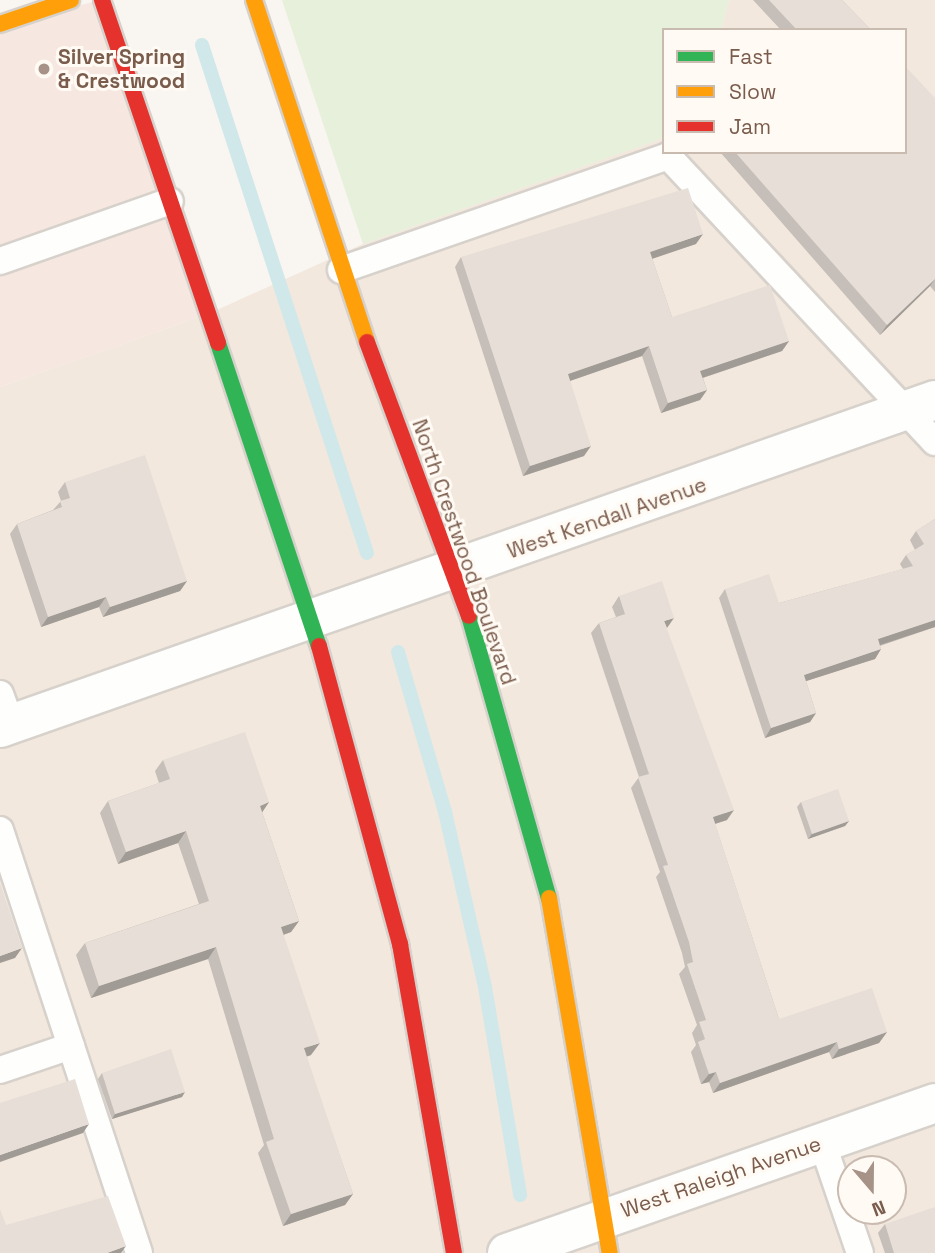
<!DOCTYPE html>
<html>
<head>
<meta charset="utf-8">
<style>
  body { margin:0 }
  #map { position:relative; width:935px; height:1253px; overflow:hidden; background:#f9f5f0; font-family:"Space Grotesk",sans-serif }
  div>[style] { position:absolute }
  .residential>* { inset:0; background:#f2e8de }
  .commercial>* { inset:0; background:#f6e8e1 }
  .green>* { inset:0; background:#e7f0db }
  .stream>* { height:14px; margin:-7px; padding:0 7px; transform-origin:7px; border-radius:7px; background:#d0e8ea }
  .roads { filter:drop-shadow(2px 0 #d7d1cb) drop-shadow(-2px 0 #d7d1cb) drop-shadow(0 2px #d7d1cb) drop-shadow(0 -2px #d7d1cb) }
  .lane>* { height:26px; margin:-13px; padding:0 13px; transform-origin:13px; border-radius:13px; background:#fefefd }
  .street>* { height:38px; margin:-19px; padding:0 19px; transform-origin:19px; border-radius:19px; background:#fefefd }
  .fast>* { height:16px; margin:-8px; padding:0 8px; transform-origin:8px; border-radius:8px; background:#30b455 }
  .slow>* { height:16px; margin:-8px; padding:0 8px; transform-origin:8px; border-radius:8px; background:#ff9f0a }
  .jam>* { height:16px; margin:-8px; padding:0 8px; transform-origin:8px; border-radius:8px; background:#e5322d }
  .wall>* { inset:0; background:#c6bfb9 }
  .shaded-wall>* { inset:0; background:#a19b96 }
  .building>* { inset:0; background:#e6ded7 }
  .dots>* { width:19px; height:19px; translate:-50% -50%; box-sizing:border-box; border:4px solid #fffaf3; border-radius:50% }
  span { translate:-50% -50%; white-space:nowrap; text-align:center; line-height:1.15; -webkit-text-stroke:6px #fffaf3; paint-order:stroke }
  .poi-label { font-size:21px; color:#7a5c4d; font-weight:700 }
  .left { translate:0 -50%; text-align:left }
  .street-label { font-size:21px; color:#7a5c4d }
  .legend { position:absolute; left:662px; top:28px; width:245px; height:126px; box-sizing:border-box; background:#fffaf3; border:2px solid #cabbb1; margin:0; padding:9px 12px; list-style:none; font-size:21px; color:#7a5c4d }
  .legend li { display:flex; align-items:center; gap:14px; height:35px }
  .legend b { width:35px; border:2px solid #cabbb1 }
  .north { position:absolute; left:837px; top:1155px; width:70px; height:70px; box-sizing:border-box; background:#fffaf3; border:2px solid #cabbb1; border-radius:50%; rotate:160deg; font-size:19px; font-weight:700; line-height:28px; text-align:center; color:#7a5c4d }
  .north::after { content:''; display:block; margin:auto; width:24px; height:32px; background:#a69286; clip-path:polygon(50% 0,100% 100%,50% 72%,0 100%) }
</style>
</head>
<body>
<div id="map">
  <div class="residential">
    <div style="clip-path:polygon(evenodd,729px 0,935px 0,935px 1253px,0 1253px,0 387px,208px 314px,363px 244px,663px 138px,664px 152px,687px 154px,905px 152px,905px 30px,721px 30px,729px 0,851px 1169px,893px 1169px,893px 1211px,851px 1211px,851px 1169px)"></div>
  </div>
  <div class="commercial">
    <div style="clip-path:polygon(102px 0,208px 314px,0 387px,0 24px)"></div>
  </div>
  <div class="green">
    <div style="clip-path:polygon(282px 0,729px 0,721px 30px,664px 30px,664px 138px,363px 244px)"></div>
  </div>
  <div class="stream">
    <div style="left:202px;top:45px;width:534px;rotate:72.01deg"></div>
    <div style="left:398px;top:652px;width:167px;rotate:73.6deg"></div>
    <div style="left:445px;top:812px;width:180px;rotate:77.1deg"></div>
    <div style="left:485px;top:987px;width:211px;rotate:80.4deg"></div>
  </div>
  <div class="roads">
    <div class="lane">
      <div style="left:0;top:261px;width:180px;rotate:-19.4deg"></div>
      <div style="left:341px;top:270px;width:346px;rotate:-19.2deg"></div>
      <div style="left:668px;top:156px;width:391px;rotate:47deg"></div>
      <div style="left:0;top:694px;width:32px;rotate:70deg"></div>
      <div style="left:0;top:830px;width:445px;rotate:71.8deg"></div>
      <div style="left:0;top:1070px;width:75px;rotate:-18.7deg"></div>
      <div style="left:822px;top:1142px;width:117px;rotate:71.1deg"></div>
    </div>
    <div class="street">
      <div style="left:0;top:728px;width:991px;rotate:-19.33deg"></div>
      <div style="left:507px;top:1253px;width:454px;rotate:-19.3deg"></div>
    </div>
    <div class="fast">
      <div style="left:218px;top:343px;width:319px;rotate:71.6deg"></div>
      <div style="left:469px;top:616px;width:293px;rotate:74.2deg"></div>
    </div>
    <div class="slow">
      <div style="left:254px;top:0;width:360px;rotate:71.7deg"></div>
      <div style="left:0;top:24px;width:75px;rotate:-18.7deg"></div>
      <div style="left:549px;top:898px;width:360px;rotate:80.3deg"></div>
    </div>
    <div class="jam">
      <div style="left:102px;top:0;width:362px;rotate:71.3deg"></div>
      <div style="left:367px;top:342px;width:292px;rotate:69.6deg"></div>
      <div style="left:319px;top:646px;width:309px;rotate:74.8deg"></div>
      <div style="left:400px;top:944px;width:314px;rotate:80.1deg"></div>
    </div>
  </div>
  <div class="wall">
    <div style="clip-path:polygon(753px 0,842px 0,871px 30px,781px 30px)"></div>
    <div style="clip-path:polygon(935px 98px,935px 292px,930px 286px,880px 335px,720px 152px,905px 152px)"></div>
    <div style="clip-path:polygon(696px 244px,652px 258px,672px 317px,789px 341px,782px 351px,703px 378px,707px 390px,700px 400px,661px 413px,642px 356px,570px 381px,584px 456px,523px 476px,455px 267px,461px 257px)"></div>
    <div style="clip-path:polygon(65px 482px,187px 581px,180px 591px,103px 617px,99px 607px,41px 627px,10px 534px,17px 524px,53px 510px,61px 501px,58px 492px)"></div>
    <div style="clip-path:polygon(935px 519px,935px 627px,880px 646px,881px 649px,875px 659px,806px 681px,816px 713px,810px 722px,765px 738px,719px 598px,725px 589px,779px 603px,903px 569px,900px 564px,906px 555px,915px 550px,910px 540px,916px 531px)"></div>
    <div style="clip-path:polygon(619px 596px,666px 628px,727px 820px,715px 824px,779px 1019px,887px 1032px,879px 1043px,832px 1059px,829px 1052px,713px 1093px,709px 1082px,701px 1084px,691px 1052px,696px 1045px,692px 1033px,697px 1025px,679px 974px,685px 967px,682px 953px,656px 877px,660px 872px,631px 788px,639px 777px,591px 633px,599px 623px,616px 617px,612px 607px)"></div>
    <div style="clip-path:polygon(163px 760px,269px 802px,262px 812px,299px 921px,291px 932px,283px 935px,311px 1055px,306px 1057px,353px 1194px,345px 1205px,283px 1226px,258px 1153px,264px 1145px,208px 959px,91px 998px,76px 955px,85px 943px,199px 904px,178px 843px,118px 864px,100px 813px,108px 801px,159px 783px,155px 771px)"></div>
    <div style="clip-path:polygon(801px 802px,849px 821px,845px 826px,808px 839px,797px 807px)"></div>
    <div style="clip-path:polygon(102px 1073px,182px 1097px,112px 1119px,98px 1079px)"></div>
    <div style="clip-path:polygon(885px 1224px,935px 1253px,885px 1253px,878px 1233px)"></div>
  </div>
  <div class="shaded-wall">
    <div style="clip-path:polygon(703px 234px,696px 244px,643px 262px,650px 252px)"></div>
    <div style="clip-path:polygon(935px 279px,930px 286px,880px 335px,887px 325px)"></div>
    <div style="clip-path:polygon(789px 341px,782px 351px,693px 381px,700px 371px)"></div>
    <div style="clip-path:polygon(649px 346px,642px 356px,561px 384px,568px 374px)"></div>
    <div style="clip-path:polygon(707px 390px,700px 400px,661px 413px,668px 403px)"></div>
    <div style="clip-path:polygon(591px 446px,584px 456px,523px 476px,530px 466px)"></div>
    <div style="clip-path:polygon(187px 581px,180px 591px,103px 617px,110px 607px)"></div>
    <div style="clip-path:polygon(106px 597px,99px 607px,41px 627px,48px 617px)"></div>
    <div style="clip-path:polygon(674px 618px,667px 628px,664px 621px)"></div>
    <div style="clip-path:polygon(935px 620px,935px 627px,871px 648px,878px 639px)"></div>
    <div style="clip-path:polygon(881px 649px,875px 659px,797px 684px,804px 675px)"></div>
    <div style="clip-path:polygon(816px 713px,810px 722px,765px 738px,771px 728px)"></div>
    <div style="clip-path:polygon(269px 802px,261px 814px,260px 806px)"></div>
    <div style="clip-path:polygon(734px 810px,727px 820px,705px 827px,713px 817px)"></div>
    <div style="clip-path:polygon(849px 821px,845px 826px,808px 839px,812px 834px)"></div>
    <div style="clip-path:polygon(186px 831px,178px 843px,118px 864px,126px 852px)"></div>
    <div style="clip-path:polygon(299px 921px,291px 932px,272px 939px,281px 927px)"></div>
    <div style="clip-path:polygon(216px 947px,208px 959px,91px 998px,99px 986px)"></div>
    <div style="clip-path:polygon(22px 948px,15px 958px,0 963px,0 956px)"></div>
    <div style="clip-path:polygon(887px 1032px,879px 1043px,832px 1059px,839px 1049px)"></div>
    <div style="clip-path:polygon(837px 1042px,829px 1052px,713px 1093px,720px 1083px)"></div>
    <div style="clip-path:polygon(320px 1043px,311px 1055px,296px 1060px,304px 1048px)"></div>
    <div style="clip-path:polygon(716px 1072px,709px 1082px,701px 1084px,709px 1074px)"></div>
    <div style="clip-path:polygon(185px 1092px,182px 1097px,112px 1119px,115px 1114px)"></div>
    <div style="clip-path:polygon(89px 1124px,83px 1133px,0 1162px,0 1155px)"></div>
    <div style="clip-path:polygon(353px 1194px,345px 1205px,283px 1226px,291px 1214px)"></div>
    <div style="clip-path:polygon(126px 1246px,121px 1253px,107px 1253px)"></div>
  </div>
  <div class="building">
    <div style="clip-path:polygon(769px 0,842px 0,871px 30px,797px 30px)"></div>
    <div style="clip-path:polygon(905px 66px,935px 98px,935px 279px,887px 325px,735px 152px,905px 152px)"></div>
    <div style="clip-path:polygon(688px 188px,703px 234px,650px 252px,672px 317px,770px 285px,789px 341px,700px 371px,707px 390px,668px 403px,649px 346px,568px 374px,591px 446px,530px 466px,461px 257px)"></div>
    <div style="clip-path:polygon(145px 455px,187px 581px,110px 607px,106px 597px,48px 617px,17px 524px,62px 507px,60px 501px,70px 498px,65px 482px)"></div>
    <div style="clip-path:polygon(935px 519px,935px 620px,878px 639px,881px 649px,804px 675px,816px 713px,771px 728px,725px 589px,769px 574px,779px 603px,913px 566px,906px 555px,924px 544px,916px 531px)"></div>
    <div style="clip-path:polygon(662px 581px,674px 618px,664px 621px,734px 810px,713px 817px,779px 1019px,872px 988px,887px 1032px,839px 1049px,837px 1042px,720px 1083px,716px 1072px,709px 1074px,698px 1042px,705px 1039px,699px 1022px,706px 1020px,687px 964px,693px 962px,689px 942px,663px 866px,668px 865px,638px 777px,649px 774px,599px 623px,625px 614px,619px 596px)"></div>
    <div style="clip-path:polygon(245px 732px,269px 802px,260px 806px,299px 921px,281px 927px,320px 1043px,304px 1048px,353px 1194px,291px 1214px,266px 1142px,274px 1139px,216px 947px,99px 986px,85px 943px,209px 901px,186px 831px,126px 852px,108px 801px,170px 779px,163px 760px)"></div>
    <div style="clip-path:polygon(838px 789px,849px 821px,812px 834px,801px 802px)"></div>
    <div style="clip-path:polygon(0 883px,22px 948px,0 956px)"></div>
    <div style="clip-path:polygon(171px 1049px,185px 1092px,115px 1114px,102px 1073px)"></div>
    <div style="clip-path:polygon(75px 1079px,89px 1124px,0 1155px,0 1103px)"></div>
    <div style="clip-path:polygon(108px 1196px,126px 1246px,107px 1253px,0 1253px,0 1209px,6px 1225px)"></div>
    <div style="clip-path:polygon(935px 1207px,935px 1253px,894px 1253px,885px 1224px)"></div>
  </div>
  <div class="dots">
    <div style="left:44px;top:69px;background:#a69286"></div>
  </div>
  <div class="poi-label">
    <span class="left" style="left:58px;top:69px">Silver Spring<br>&amp; Crestwood</span>
  </div>
  <div class="street-label">
    <span style="left:607px;top:518px;rotate:-19deg">West Kendall Avenue</span>
    <span style="left:464px;top:552px;rotate:71deg">North Crestwood Boulevard</span>
    <span style="left:721px;top:1177px;rotate:-19deg">West Raleigh Avenue</span>
  </div>
  <ul class="legend">
  <li><b style="height:9px;background:#30b455"></b>Fast</li>
  <li><b style="height:9px;background:#ff9f0a"></b>Slow</li>
  <li><b style="height:9px;background:#e5322d"></b>Jam</li>
  </ul>
  <div class="north">N</div>
</div>
</body>
</html>
